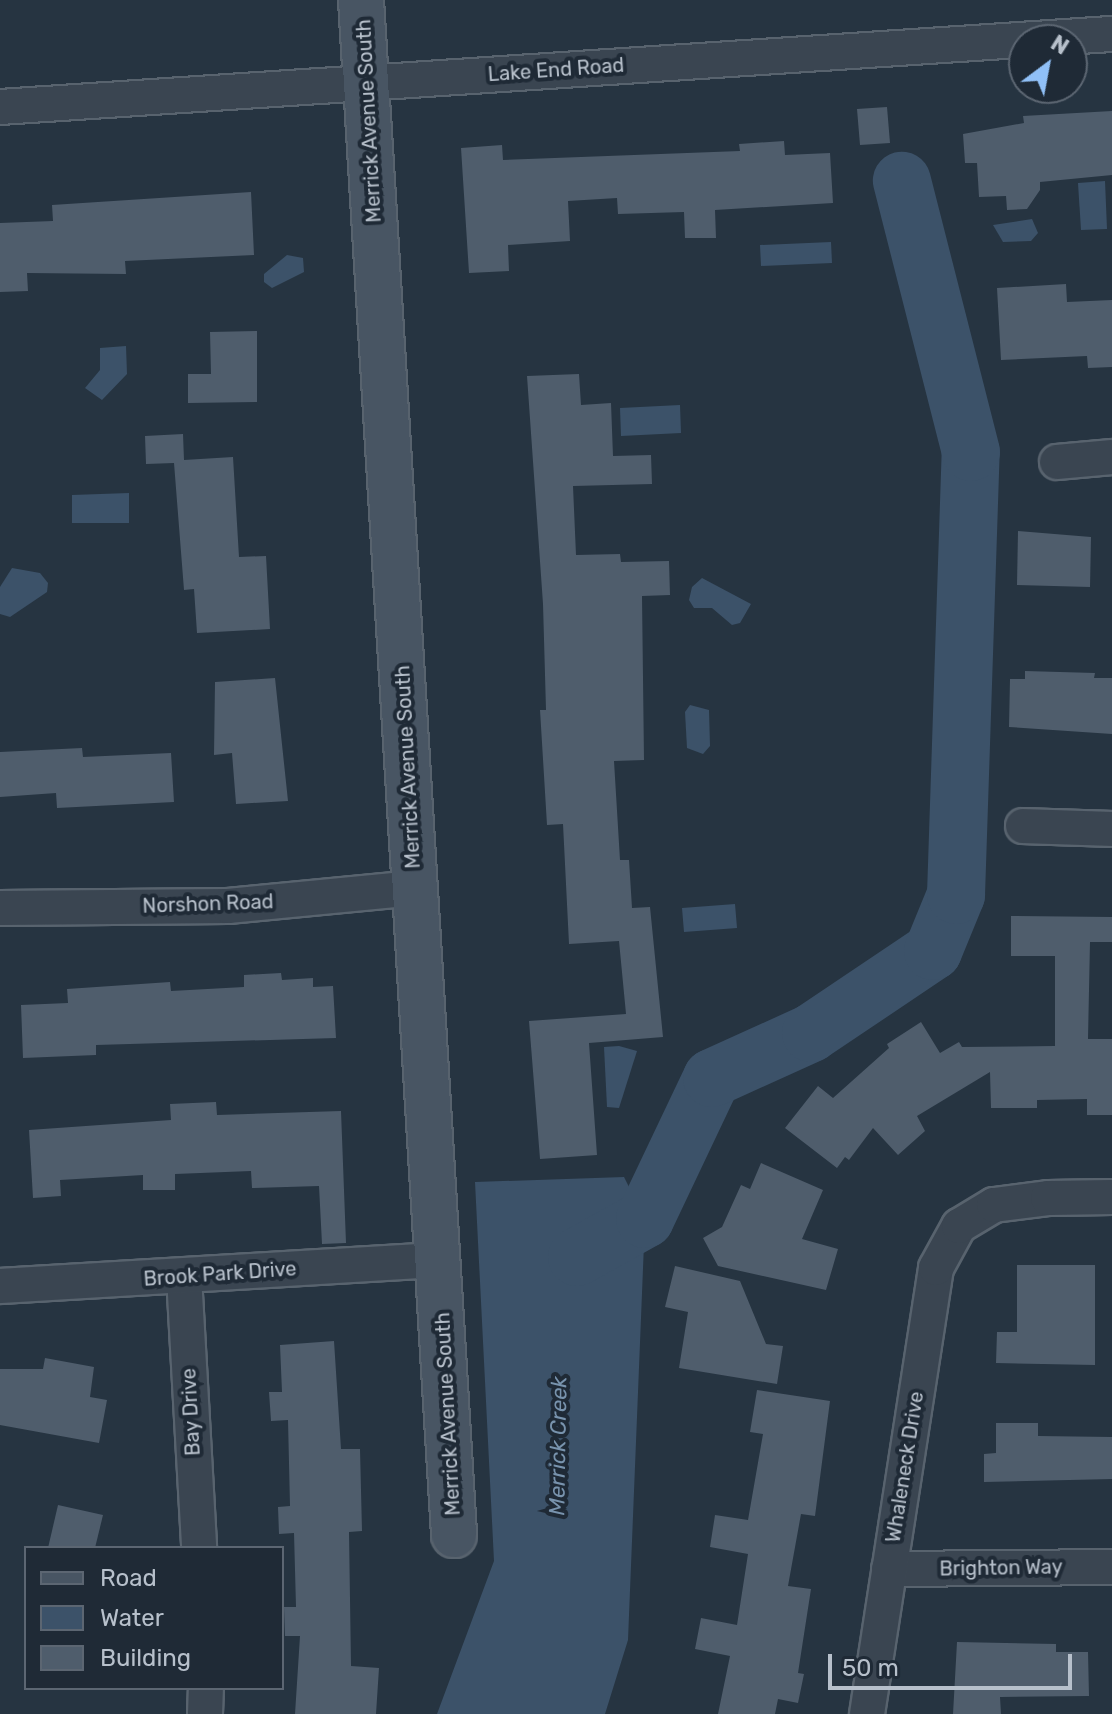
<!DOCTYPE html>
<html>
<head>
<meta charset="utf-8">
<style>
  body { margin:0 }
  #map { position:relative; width:1112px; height:1714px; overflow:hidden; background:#263441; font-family:Rubik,sans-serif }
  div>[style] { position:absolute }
  .water>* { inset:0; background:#3c5269 }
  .river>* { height:58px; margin:-29px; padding:0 29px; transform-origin:29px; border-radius:29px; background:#3c5269 }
  .building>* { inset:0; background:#4f5d6c }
  .roads { filter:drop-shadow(2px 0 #58636e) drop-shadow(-2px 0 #58636e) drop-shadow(0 2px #58636e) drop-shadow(0 -2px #58636e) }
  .street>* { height:34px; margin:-17px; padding:0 17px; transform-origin:17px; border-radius:17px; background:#3a4551 }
  .secondary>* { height:44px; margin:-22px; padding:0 22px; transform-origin:22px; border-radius:22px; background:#485563 }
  span { translate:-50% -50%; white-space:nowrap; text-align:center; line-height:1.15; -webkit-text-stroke:8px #1f2a36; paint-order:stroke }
  .street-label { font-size:20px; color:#b7c0cb }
  .water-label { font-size:22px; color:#7893ad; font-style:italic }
  .legend { position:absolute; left:24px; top:1546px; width:260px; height:144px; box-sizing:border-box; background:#1f2a36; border:2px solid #5c6672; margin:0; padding:10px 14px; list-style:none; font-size:24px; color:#b7c0cb }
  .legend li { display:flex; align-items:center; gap:16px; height:40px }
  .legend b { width:40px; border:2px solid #5c6672 }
  .north { position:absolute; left:1008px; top:24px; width:80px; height:80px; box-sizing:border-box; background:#1f2a36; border:2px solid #5c6672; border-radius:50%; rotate:32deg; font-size:22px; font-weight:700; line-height:32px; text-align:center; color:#b7c0cb }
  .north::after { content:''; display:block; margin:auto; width:28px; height:36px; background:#90c0f7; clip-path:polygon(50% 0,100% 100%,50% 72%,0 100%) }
  .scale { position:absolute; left:828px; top:1654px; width:244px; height:36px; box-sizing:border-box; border:4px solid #b7c0cb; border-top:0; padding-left:10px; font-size:24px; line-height:28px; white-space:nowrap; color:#b7c0cb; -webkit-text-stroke:6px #1f2a36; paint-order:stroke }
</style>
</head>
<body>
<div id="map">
  <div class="water">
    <div style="clip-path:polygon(1105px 181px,1107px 229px,1081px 230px,1078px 183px)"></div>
    <div style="clip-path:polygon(1032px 219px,1038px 233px,1031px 241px,1003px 242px,993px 225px)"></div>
    <div style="clip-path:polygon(831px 242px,832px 263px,761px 266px,760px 245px)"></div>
    <div style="clip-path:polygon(287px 255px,303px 258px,304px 272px,272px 288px,264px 282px,264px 274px)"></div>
    <div style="clip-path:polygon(126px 346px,127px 374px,102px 400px,85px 388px,100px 370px,100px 348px)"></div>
    <div style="clip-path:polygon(680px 405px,681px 433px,621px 436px,620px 408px)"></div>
    <div style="clip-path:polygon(129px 493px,129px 523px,72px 523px,72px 495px)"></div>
    <div style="clip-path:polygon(12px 568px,40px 573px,48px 583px,47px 592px,10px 617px,0 614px,0 587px)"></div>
    <div style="clip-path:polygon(702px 578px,751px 604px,740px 623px,732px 625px,712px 608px,694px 608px,689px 600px,692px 587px)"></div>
    <div style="clip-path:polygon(690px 705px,709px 710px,710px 746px,703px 754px,687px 748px,685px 712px)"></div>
    <div style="clip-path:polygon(735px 904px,737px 928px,684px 932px,682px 908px)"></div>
    <div style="clip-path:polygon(619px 1046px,637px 1051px,619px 1108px,607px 1107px,604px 1047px)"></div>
    <div style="clip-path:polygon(624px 1177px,645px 1219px,628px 1640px,605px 1714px,437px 1714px,494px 1561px,475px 1182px)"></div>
  </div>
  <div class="river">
    <div style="left:577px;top:1257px;width:78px;rotate:-29.2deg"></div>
    <div style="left:645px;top:1219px;width:156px;rotate:-64.6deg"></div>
    <div style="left:712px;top:1078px;width:109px;rotate:-24.4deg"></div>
    <div style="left:811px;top:1033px;width:147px;rotate:-33.9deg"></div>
    <div style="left:933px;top:951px;width:61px;rotate:-67.7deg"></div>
    <div style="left:956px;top:895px;width:443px;rotate:-88.1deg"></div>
    <div style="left:971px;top:452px;width:280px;rotate:-104.3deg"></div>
  </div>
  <div class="building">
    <div style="clip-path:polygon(887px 107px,890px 143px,860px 145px,857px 109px)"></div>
    <div style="clip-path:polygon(1112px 111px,1112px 175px,1040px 182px,1040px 190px,1027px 209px,1007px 210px,1006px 196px,979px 197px,977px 163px,965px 163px,963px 134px,1024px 123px,1023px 116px)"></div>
    <div style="clip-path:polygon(784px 141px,785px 155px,830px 153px,833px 203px,715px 210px,716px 238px,685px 238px,684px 212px,618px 214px,617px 198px,568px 201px,570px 241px,508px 245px,509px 271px,469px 273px,461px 148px,502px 145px,503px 160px,740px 151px,739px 144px)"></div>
    <div style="clip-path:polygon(251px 192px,254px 255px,125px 261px,126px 274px,27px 273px,28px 291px,0 292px,0 223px,53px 221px,52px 205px)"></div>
    <div style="clip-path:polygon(1066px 284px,1067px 302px,1112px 300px,1112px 367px,1088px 368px,1087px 356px,1001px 360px,997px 288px)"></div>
    <div style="clip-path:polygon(257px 331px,257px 402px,188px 403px,188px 374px,211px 374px,210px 332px)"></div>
    <div style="clip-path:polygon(579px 374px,581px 405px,611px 403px,613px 456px,651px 455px,652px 484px,573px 486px,576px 555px,620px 554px,621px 562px,669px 561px,670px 595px,642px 596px,644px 760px,614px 761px,620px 860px,629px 860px,632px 908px,650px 907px,663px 1037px,589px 1043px,597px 1155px,540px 1159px,529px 1021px,626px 1014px,619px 941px,569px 944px,563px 824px,547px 825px,540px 710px,546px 710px,543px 604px,527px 376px)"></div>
    <div style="clip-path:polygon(183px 434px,184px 460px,233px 457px,239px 557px,266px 556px,270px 629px,197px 633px,194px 589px,184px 590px,174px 463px,146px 464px,145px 436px)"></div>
    <div style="clip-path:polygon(1018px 531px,1091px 537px,1090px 587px,1017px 585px)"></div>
    <div style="clip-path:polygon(1025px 671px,1095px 673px,1094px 678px,1112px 678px,1112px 734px,1009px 727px,1010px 679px,1025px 679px)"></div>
    <div style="clip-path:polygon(275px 678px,288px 801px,236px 804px,232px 753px,214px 755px,215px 682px)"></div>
    <div style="clip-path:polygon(82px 748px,83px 757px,171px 753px,174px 802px,57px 808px,56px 793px,0 797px,0 752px)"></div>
    <div style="clip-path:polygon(1011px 916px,1112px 917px,1112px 942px,1090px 942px,1088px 1039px,1112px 1039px,1112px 1115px,1087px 1115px,1087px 1099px,1037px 1100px,1037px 1108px,991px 1108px,990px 1072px,917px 1116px,925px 1131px,898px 1155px,873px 1128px,849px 1160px,845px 1157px,837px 1168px,785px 1128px,818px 1086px,833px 1098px,889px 1048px,887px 1044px,921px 1022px,940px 1053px,959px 1042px,962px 1047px,1055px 1046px,1055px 956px,1011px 956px)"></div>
    <div style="clip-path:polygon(281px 973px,282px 980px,313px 978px,313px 987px,333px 986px,336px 1038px,96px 1045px,96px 1055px,23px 1058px,21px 1005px,68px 1003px,67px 989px,170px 982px,171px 991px,244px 987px,244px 975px)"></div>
    <div style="clip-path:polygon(216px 1102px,217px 1115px,341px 1111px,346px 1243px,322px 1244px,319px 1186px,252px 1188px,251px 1171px,175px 1174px,175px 1190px,143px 1190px,143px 1175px,60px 1180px,61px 1196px,33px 1198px,29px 1130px,171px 1120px,170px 1104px)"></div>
    <div style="clip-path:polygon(761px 1163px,823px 1190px,802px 1239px,838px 1249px,826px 1290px,718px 1266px,703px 1238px,722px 1227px,741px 1185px,750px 1189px)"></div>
    <div style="clip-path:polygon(1017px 1265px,1095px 1265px,1095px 1365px,996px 1363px,997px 1332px,1017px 1332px)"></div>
    <div style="clip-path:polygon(675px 1266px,740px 1281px,766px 1344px,783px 1346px,777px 1384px,679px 1368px,688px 1312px,665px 1307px)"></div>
    <div style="clip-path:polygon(334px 1341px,341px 1449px,360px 1449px,362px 1531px,349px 1532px,351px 1666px,379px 1668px,376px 1714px,295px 1714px,300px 1636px,285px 1636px,284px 1607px,296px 1607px,294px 1533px,279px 1534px,278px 1507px,290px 1506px,288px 1420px,271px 1421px,269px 1392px,282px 1392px,280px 1345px)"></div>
    <div style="clip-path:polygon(45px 1358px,94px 1367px,90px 1397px,107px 1400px,99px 1443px,0 1425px,0 1369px,43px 1369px)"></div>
    <div style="clip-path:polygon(757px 1390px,830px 1401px,815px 1516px,801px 1514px,788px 1586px,811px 1589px,798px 1673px,804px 1674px,798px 1703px,778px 1699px,775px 1714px,718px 1714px,730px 1656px,695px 1649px,701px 1618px,737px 1625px,748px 1554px,710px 1547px,715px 1515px,748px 1520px,763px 1434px,750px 1432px)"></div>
    <div style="clip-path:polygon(996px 1423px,1038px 1423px,1038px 1436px,1112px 1437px,1112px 1479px,984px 1482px,984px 1454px,996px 1453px)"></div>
    <div style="clip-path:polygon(58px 1505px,103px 1515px,95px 1548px,48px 1548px)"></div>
    <div style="clip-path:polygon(957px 1642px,1056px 1644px,1056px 1652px,1088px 1652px,1089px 1696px,1000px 1697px,1001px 1714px,953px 1714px)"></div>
  </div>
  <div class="roads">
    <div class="street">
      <div style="left:0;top:107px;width:1114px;rotate:-3.76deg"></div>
      <div style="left:1057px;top:462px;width:55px;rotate:-5.2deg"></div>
      <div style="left:1023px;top:826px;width:89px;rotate:1.9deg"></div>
      <div style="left:0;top:908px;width:228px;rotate:-0.5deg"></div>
      <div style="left:228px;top:906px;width:188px;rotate:-5.5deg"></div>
      <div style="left:184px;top:1276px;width:272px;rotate:86.8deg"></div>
      <div style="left:0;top:1286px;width:441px;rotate:-3.4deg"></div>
      <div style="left:889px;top:1569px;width:223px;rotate:-0.5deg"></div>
      <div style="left:205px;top:1714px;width:26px;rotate:-88deg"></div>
      <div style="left:867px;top:1714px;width:451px;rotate:-81.2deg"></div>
      <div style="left:936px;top:1268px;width:48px;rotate:-61.3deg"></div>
      <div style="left:959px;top:1226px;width:41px;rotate:-31deg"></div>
      <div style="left:994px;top:1205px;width:54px;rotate:-7.4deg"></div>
      <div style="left:1048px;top:1198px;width:64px;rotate:-0.9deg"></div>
    </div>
    <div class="secondary">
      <div style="left:361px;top:0;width:1538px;rotate:86.53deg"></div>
    </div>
  </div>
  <div class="street-label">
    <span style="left:556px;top:70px;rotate:-4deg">Lake End Road</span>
    <span style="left:369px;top:121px;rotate:-93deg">Merrick Avenue South</span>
    <span style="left:408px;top:767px;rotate:-93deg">Merrick Avenue South</span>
    <span style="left:208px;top:904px;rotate:-2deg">Norshon Road</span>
    <span style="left:220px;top:1274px;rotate:-4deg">Brook Park Drive</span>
    <span style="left:191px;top:1412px;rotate:-93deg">Bay Drive</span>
    <span style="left:448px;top:1414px;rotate:-93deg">Merrick Avenue South</span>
    <span style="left:905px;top:1467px;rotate:-81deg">Whaleneck Drive</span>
    <span style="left:1001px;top:1568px;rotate:-1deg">Brighton Way</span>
  </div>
  <div class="water-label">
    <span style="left:558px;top:1446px;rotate:-89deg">Merrick Creek</span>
  </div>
  <ul class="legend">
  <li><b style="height:10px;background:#485563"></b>Road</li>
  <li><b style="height:22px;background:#3c5269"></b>Water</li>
  <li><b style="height:22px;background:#4f5d6c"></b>Building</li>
  </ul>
  <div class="north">N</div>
  <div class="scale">50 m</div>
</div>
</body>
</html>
